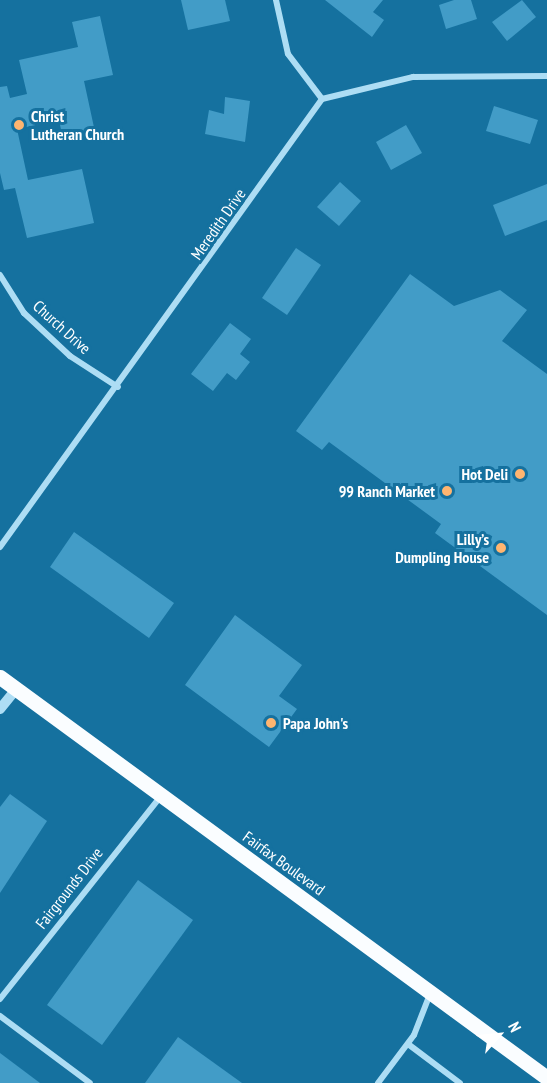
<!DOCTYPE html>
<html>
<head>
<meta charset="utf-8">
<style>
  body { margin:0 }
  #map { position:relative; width:547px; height:1083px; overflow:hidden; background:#15719f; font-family:"PT Sans Narrow",sans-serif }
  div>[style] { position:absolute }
  .building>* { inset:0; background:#429cc7 }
  .minor>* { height:6px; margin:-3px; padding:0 3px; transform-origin:3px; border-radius:3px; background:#adddf4 }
  .tertiary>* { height:10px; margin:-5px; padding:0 5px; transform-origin:5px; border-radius:5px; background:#adddf4 }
  .primary>* { height:15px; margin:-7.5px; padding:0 7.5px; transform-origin:7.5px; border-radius:7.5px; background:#fafdff }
  .dots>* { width:16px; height:16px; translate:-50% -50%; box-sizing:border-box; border:3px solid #15719f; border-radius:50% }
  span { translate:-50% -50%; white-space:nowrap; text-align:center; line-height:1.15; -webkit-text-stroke:6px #15719f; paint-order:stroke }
  .poi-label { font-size:16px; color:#fff; font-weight:700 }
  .left { translate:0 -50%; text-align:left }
  .right { translate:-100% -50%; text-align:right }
  .street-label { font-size:16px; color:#fff }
  .north { position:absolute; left:469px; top:1005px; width:60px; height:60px; -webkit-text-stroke:4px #15719f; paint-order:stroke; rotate:63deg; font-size:16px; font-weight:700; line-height:24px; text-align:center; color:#fff }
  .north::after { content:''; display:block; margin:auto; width:21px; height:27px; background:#fff; clip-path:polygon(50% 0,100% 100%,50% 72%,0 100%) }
</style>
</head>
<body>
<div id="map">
  <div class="building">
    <div style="clip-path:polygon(181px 0,225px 0,230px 21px,188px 30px)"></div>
    <div style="clip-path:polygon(325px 0,383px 0,373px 12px,384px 20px,372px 37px)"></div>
    <div style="clip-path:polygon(454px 0,471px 0,477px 19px,446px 29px,439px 5px)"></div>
    <div style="clip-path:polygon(522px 0,536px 17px,507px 41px,492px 22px)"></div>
    <div style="clip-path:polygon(100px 16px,113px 75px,84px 81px,95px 132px,63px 139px,59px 120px,17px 129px,28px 180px,82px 169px,94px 223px,27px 238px,15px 188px,4px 190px,0 173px,0 87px,7px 86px,10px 98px,27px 94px,19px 60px,78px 47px,72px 22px)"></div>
    <div style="clip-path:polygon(225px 97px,250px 101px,245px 142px,205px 134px,209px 110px,224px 114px)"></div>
    <div style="clip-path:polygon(494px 106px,538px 120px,530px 144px,486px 131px)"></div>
    <div style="clip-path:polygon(406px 125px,422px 153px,391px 170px,376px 142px)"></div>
    <div style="clip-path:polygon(340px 182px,361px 201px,339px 226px,317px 207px)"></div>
    <div style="clip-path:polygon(547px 184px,547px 220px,505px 236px,493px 205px)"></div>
    <div style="clip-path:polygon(296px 248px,321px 265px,287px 315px,262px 298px)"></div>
    <div style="clip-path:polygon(410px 274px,454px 306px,500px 290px,527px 310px,502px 341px,547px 374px,547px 615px,435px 533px,441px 524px,329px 442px,322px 450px,296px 431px)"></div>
    <div style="clip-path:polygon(230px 323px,251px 339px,240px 354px,250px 362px,236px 380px,227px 373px,213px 391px,191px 374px)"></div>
    <div style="clip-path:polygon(74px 532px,174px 603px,149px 638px,50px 567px)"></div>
    <div style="clip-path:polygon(235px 615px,302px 665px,279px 696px,297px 709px,269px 747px,185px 685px)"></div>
    <div style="clip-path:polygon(10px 794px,47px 821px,0 893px,0 807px)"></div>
    <div style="clip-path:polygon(138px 880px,193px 920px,102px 1045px,47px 1005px)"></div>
    <div style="clip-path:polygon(178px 1037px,242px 1083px,145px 1083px)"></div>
    <div style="clip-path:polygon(0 1053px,40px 1083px,0 1083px)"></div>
  </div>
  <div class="minor">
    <div style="left:276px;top:0;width:55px;rotate:77.5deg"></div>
    <div style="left:288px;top:54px;width:56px;rotate:52.9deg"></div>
    <div style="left:0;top:275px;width:45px;rotate:57.7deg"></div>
    <div style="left:24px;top:313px;width:63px;rotate:43.1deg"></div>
    <div style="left:70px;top:356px;width:57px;rotate:32.9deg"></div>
    <div style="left:0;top:547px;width:552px;rotate:-54.29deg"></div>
    <div style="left:322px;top:99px;width:94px;rotate:-13.6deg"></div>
    <div style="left:413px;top:77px;width:134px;rotate:-0.4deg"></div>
    <div style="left:0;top:999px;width:259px;rotate:-51.6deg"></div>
    <div style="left:0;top:1016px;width:112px;rotate:36.7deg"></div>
    <div style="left:408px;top:1044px;width:65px;rotate:36.9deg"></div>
    <div style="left:378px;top:1083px;width:60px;rotate:-53.1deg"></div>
    <div style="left:414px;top:1035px;width:44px;rotate:-68.7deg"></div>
  </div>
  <div class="tertiary">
    <div style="left:0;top:709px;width:26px;rotate:-51deg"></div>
  </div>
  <div class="primary">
    <div style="left:0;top:677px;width:678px;rotate:36.24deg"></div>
  </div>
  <div class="dots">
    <div style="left:19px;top:125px;background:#ffb570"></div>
    <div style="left:520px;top:474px;background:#ffb570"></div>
    <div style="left:447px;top:491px;background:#ffb570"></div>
    <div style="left:501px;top:548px;background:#ffb570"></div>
    <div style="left:271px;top:723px;background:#ffb570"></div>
  </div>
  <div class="poi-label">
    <span class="left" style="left:31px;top:125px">Christ<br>Lutheran Church</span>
    <span class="right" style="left:508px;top:474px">Hot Deli</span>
    <span class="right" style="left:435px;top:491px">99 Ranch Market</span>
    <span class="right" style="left:489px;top:548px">Lilly’s<br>Dumpling House</span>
    <span class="left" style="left:283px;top:723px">Papa John's</span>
  </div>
  <div class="street-label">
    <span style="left:218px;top:224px;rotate:-55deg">Meredith Drive</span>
    <span style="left:62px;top:327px;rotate:42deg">Church Drive</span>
    <span style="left:284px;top:863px;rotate:36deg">Fairfax Boulevard</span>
    <span style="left:69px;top:888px;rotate:-52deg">Fairgrounds Drive</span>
  </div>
  <div class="north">N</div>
</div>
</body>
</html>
